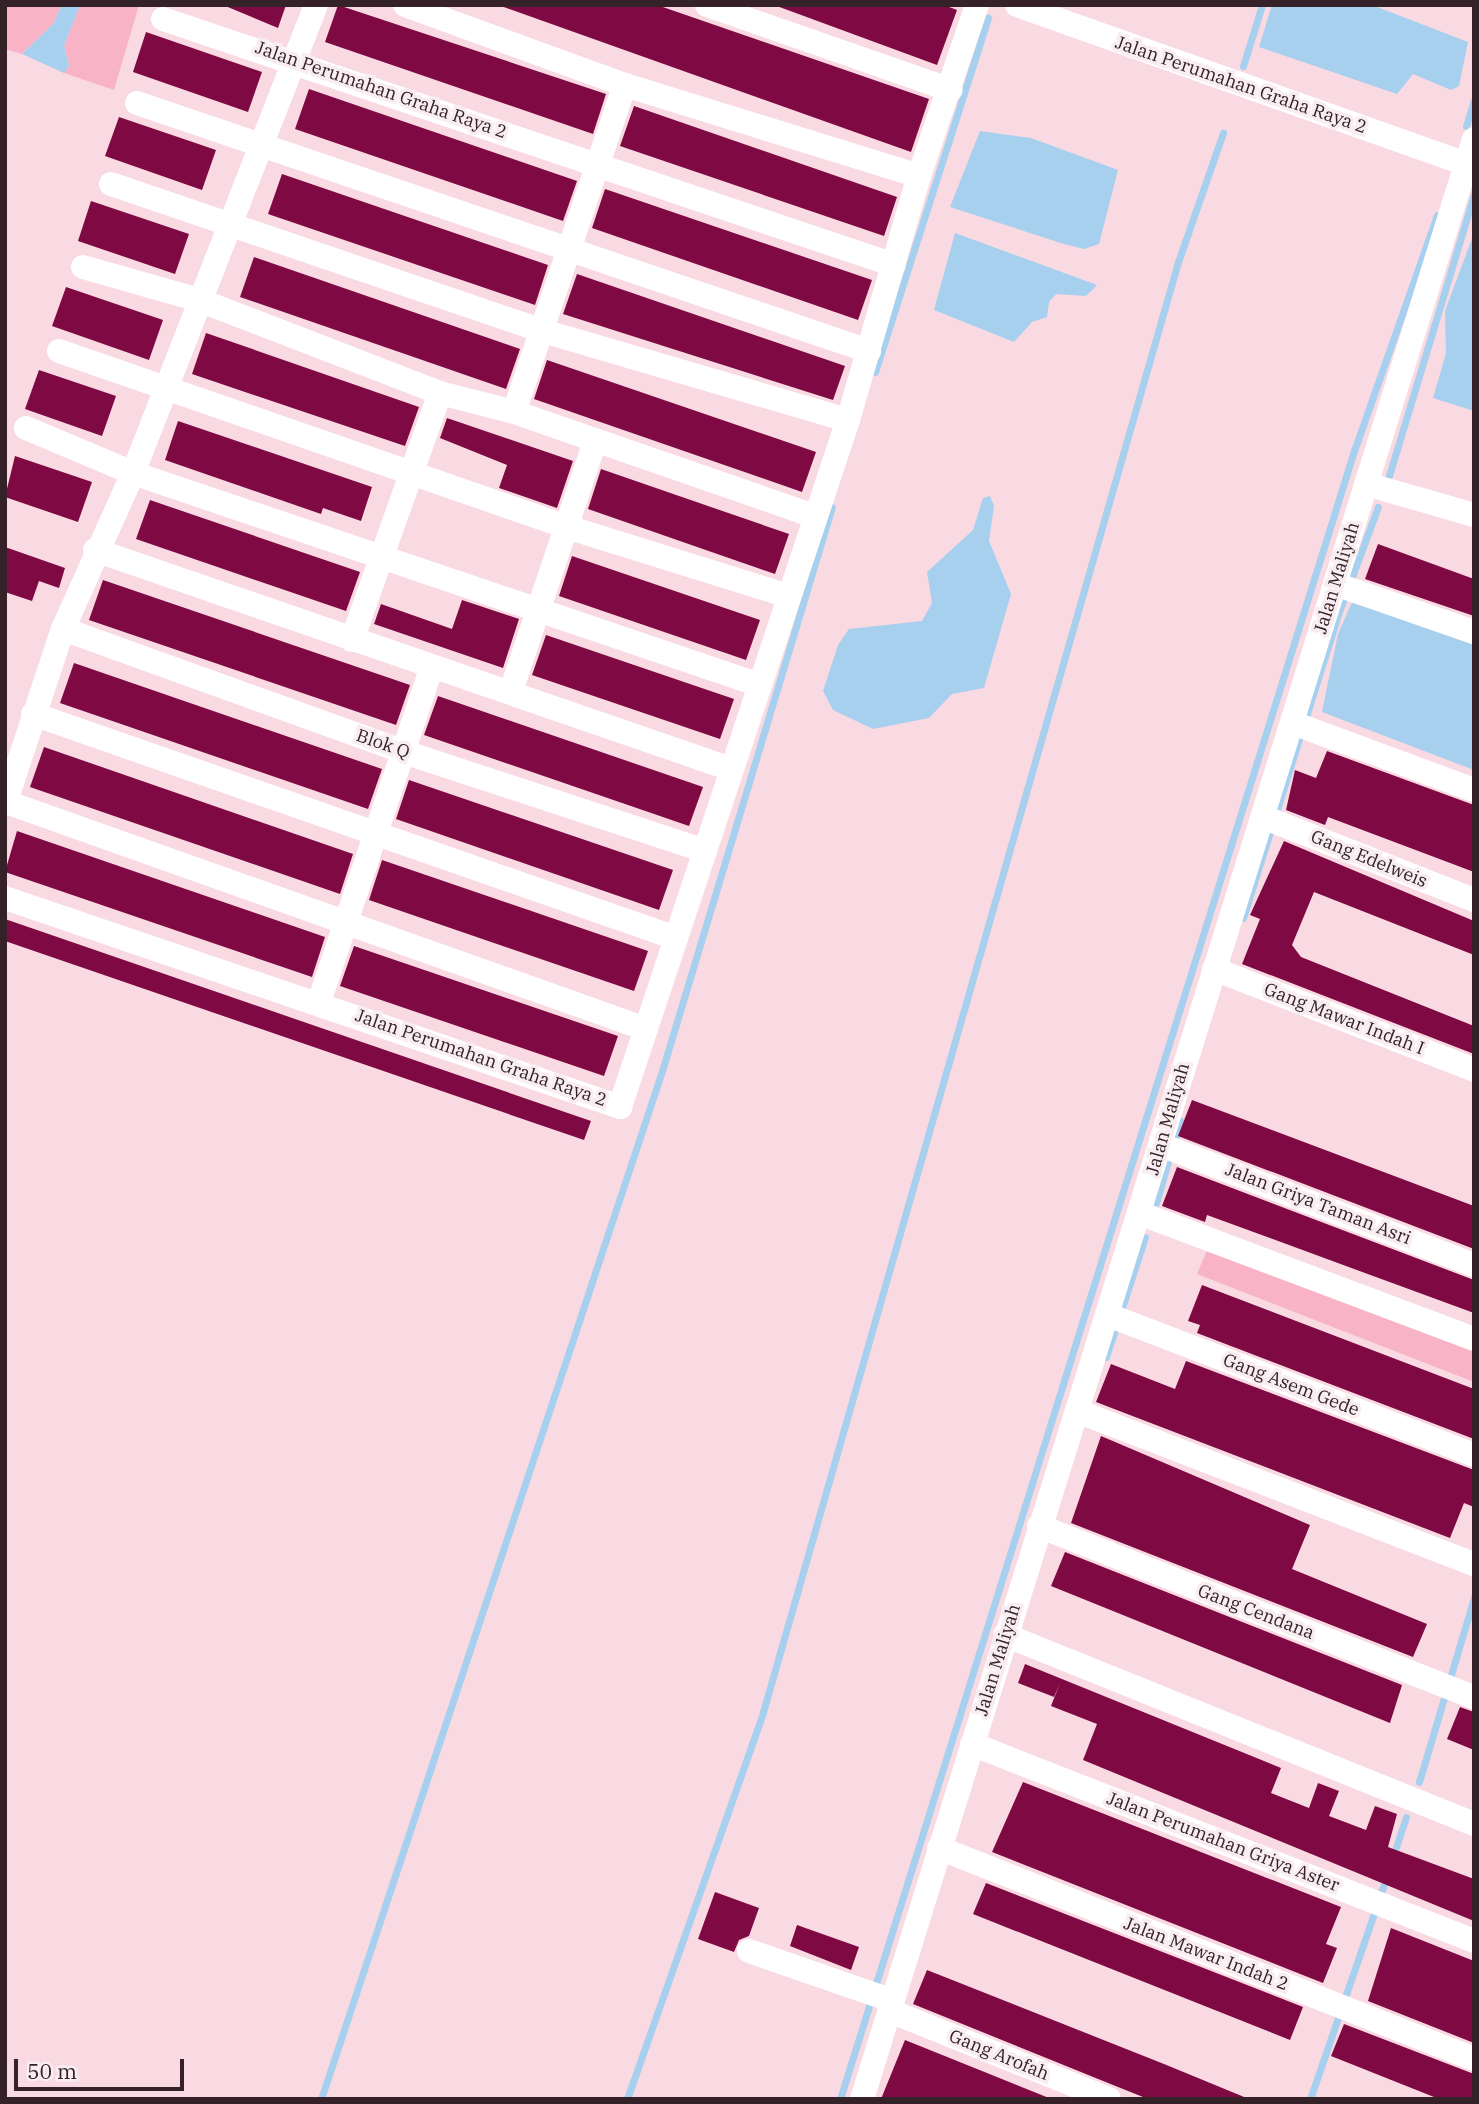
<!DOCTYPE html>
<html>
<head>
<meta charset="utf-8">
<style>
  body { margin:0 }
  #map { position:relative; width:1479px; height:2104px; overflow:hidden; background:#f9d9e2; font-family:"IBM Plex Serif",serif }
  div>[style] { position:absolute }
  .green>* { inset:0; background:#f9b3c7 }
  .water>* { inset:0; background:#a7d0ef }
  .stream>* { height:7px; margin:-3.5px; padding:0 3.5px; transform-origin:3.5px; border-radius:3.5px; background:#a7d0ef }
  .building>* { inset:0; background:#7f0942 }
  .minor>* { height:24px; margin:-12px; padding:0 12px; transform-origin:12px; border-radius:12px; background:#fff }
  span { translate:-50% -50%; white-space:nowrap; text-align:center; line-height:1.15; -webkit-text-stroke:7px #f8edf0; paint-order:stroke }
  .street-label { font-size:18px; color:#352228 }
  .frame { position:absolute; inset:0; border:7px solid #352228; pointer-events:none }
  .scale { position:absolute; left:14px; top:2059px; width:170px; height:32px; box-sizing:border-box; border:4px solid #352228; border-top:0; padding-left:9px; font-size:21px; line-height:24px; white-space:nowrap; color:#352228; -webkit-text-stroke:5px #f8edf0; paint-order:stroke }
</style>
</head>
<body>
<div id="map">
  <div class="green">
    <div style="clip-path:polygon(5px 5px,62px 5px,53px 24px,22px 54px,5px 49px)"></div>
    <div style="clip-path:polygon(80px 5px,139px 5px,114px 90px,64px 73px,69px 65px,64px 46px)"></div>
    <div style="clip-path:polygon(1208px 1248px,1474px 1347px,1474px 1382px,1197px 1274px)"></div>
  </div>
  <div class="water">
    <div style="clip-path:polygon(62px 5px,80px 5px,64px 46px,69px 65px,64px 73px,22px 54px,53px 24px)"></div>
    <div style="clip-path:polygon(1272px 5px,1372px 5px,1468px 42px,1459px 86px,1451px 90px,1413px 74px,1397px 94px,1259px 47px)"></div>
    <div style="clip-path:polygon(980px 131px,1031px 138px,1118px 170px,1099px 244px,1084px 249px,1064px 244px,950px 207px)"></div>
    <div style="clip-path:polygon(955px 233px,1097px 285px,1086px 296px,1056px 294px,1049px 302px,1047px 317px,1032px 322px,1014px 342px,934px 310px)"></div>
    <div style="clip-path:polygon(1474px 233px,1474px 411px,1433px 398px,1446px 353px,1445px 311px)"></div>
    <div style="clip-path:polygon(990px 496px,994px 506px,989px 541px,1011px 594px,984px 688px,952px 694px,929px 718px,873px 729px,833px 710px,823px 691px,838px 645px,849px 629px,922px 621px,932px 603px,927px 572px,973px 530px,983px 498px)"></div>
    <div style="clip-path:polygon(1353px 600px,1474px 645px,1474px 770px,1322px 712px,1338px 634px)"></div>
  </div>
  <div class="stream">
    <div style="left:1243px;top:66px;width:64px;rotate:-72.7deg"></div>
    <div style="left:1466px;top:126px;width:27px;rotate:-73deg"></div>
    <div style="left:875px;top:372px;width:372px;rotate:-72.3deg"></div>
    <div style="left:1388px;top:479px;width:298px;rotate:-73.2deg"></div>
    <div style="left:1243px;top:918px;width:324px;rotate:-72.6deg"></div>
    <div style="left:1340px;top:609px;width:109px;rotate:-69.6deg"></div>
    <div style="left:1156px;top:1203px;width:86px;rotate:-73.9deg"></div>
    <div style="left:1106px;top:1357px;width:126px;rotate:-72deg"></div>
    <div style="left:1419px;top:1782px;width:193px;rotate:-73.4deg"></div>
    <div style="left:1393px;top:1856px;width:41px;rotate:-71.6deg"></div>
    <div style="left:321px;top:2099px;width:1083px;rotate:-71.65deg"></div>
    <div style="left:662px;top:1071px;width:589px;rotate:-73.23deg"></div>
    <div style="left:627px;top:2099px;width:410px;rotate:-70.6deg"></div>
    <div style="left:763px;top:1712px;width:1508px;rotate:-74.03deg"></div>
    <div style="left:1178px;top:262px;width:137px;rotate:-70.8deg"></div>
    <div style="left:840px;top:2099px;width:1729px;rotate:-72.68deg"></div>
    <div style="left:1355px;top:448px;width:247px;rotate:-70.6deg"></div>
    <div style="left:1310px;top:2099px;width:234px;rotate:-71deg"></div>
  </div>
  <div class="building">
    <div style="clip-path:polygon(223px 5px,286px 5px,278px 28px)"></div>
    <div style="clip-path:polygon(338px 5px,606px 94px,593px 134px,325px 42px)"></div>
    <div style="clip-path:polygon(498px 5px,657px 5px,929px 99px,911px 152px)"></div>
    <div style="clip-path:polygon(774px 5px,944px 5px,957px 10px,937px 65px)"></div>
    <div style="clip-path:polygon(146px 32px,262px 72px,248px 112px,133px 72px)"></div>
    <div style="clip-path:polygon(309px 89px,577px 181px,563px 221px,295px 129px)"></div>
    <div style="clip-path:polygon(634px 106px,897px 197px,884px 236px,620px 146px)"></div>
    <div style="clip-path:polygon(119px 117px,216px 150px,202px 190px,105px 156px)"></div>
    <div style="clip-path:polygon(282px 174px,548px 265px,535px 305px,268px 214px)"></div>
    <div style="clip-path:polygon(605px 189px,872px 280px,858px 320px,592px 228px)"></div>
    <div style="clip-path:polygon(91px 201px,189px 234px,175px 274px,78px 241px)"></div>
    <div style="clip-path:polygon(254px 257px,520px 349px,506px 389px,240px 297px)"></div>
    <div style="clip-path:polygon(577px 274px,845px 366px,833px 400px,563px 314px)"></div>
    <div style="clip-path:polygon(66px 287px,163px 320px,149px 360px,52px 326px)"></div>
    <div style="clip-path:polygon(206px 333px,419px 407px,405px 446px,192px 374px)"></div>
    <div style="clip-path:polygon(547px 360px,816px 452px,802px 492px,534px 399px)"></div>
    <div style="clip-path:polygon(39px 370px,116px 396px,102px 436px,25px 409px)"></div>
    <div style="clip-path:polygon(447px 418px,573px 461px,557px 508px,499px 488px,507px 465px,440px 438px)"></div>
    <div style="clip-path:polygon(178px 421px,372px 487px,361px 521px,323px 508px,321px 514px,165px 460px)"></div>
    <div style="clip-path:polygon(15px 456px,92px 482px,78px 522px,5px 497px)"></div>
    <div style="clip-path:polygon(601px 469px,789px 534px,775px 574px,588px 509px)"></div>
    <div style="clip-path:polygon(150px 500px,360px 572px,346px 611px,136px 539px)"></div>
    <div style="clip-path:polygon(1378px 544px,1474px 579px,1474px 616px,1365px 579px)"></div>
    <div style="clip-path:polygon(5px 547px,65px 568px,59px 588px,39px 581px,32px 601px,5px 592px)"></div>
    <div style="clip-path:polygon(572px 556px,760px 620px,746px 660px,559px 596px)"></div>
    <div style="clip-path:polygon(103px 580px,410px 685px,396px 725px,89px 620px)"></div>
    <div style="clip-path:polygon(462px 600px,519px 619px,503px 668px,374px 624px,381px 604px,452px 629px)"></div>
    <div style="clip-path:polygon(546px 635px,734px 699px,720px 739px,532px 675px)"></div>
    <div style="clip-path:polygon(74px 663px,382px 769px,368px 809px,60px 703px)"></div>
    <div style="clip-path:polygon(438px 696px,703px 787px,689px 826px,424px 735px)"></div>
    <div style="clip-path:polygon(44px 747px,353px 854px,340px 894px,30px 787px)"></div>
    <div style="clip-path:polygon(1327px 751px,1474px 805px,1474px 872px,1328px 817px,1325px 825px,1286px 810px,1295px 770px,1316px 778px)"></div>
    <div style="clip-path:polygon(409px 780px,673px 870px,659px 910px,396px 819px)"></div>
    <div style="clip-path:polygon(17px 831px,325px 937px,312px 977px,5px 872px)"></div>
    <div style="clip-path:polygon(1284px 841px,1474px 921px,1474px 955px,1314px 892px,1292px 945px,1301px 957px,1474px 1026px,1474px 1054px,1242px 964px,1260px 919px,1250px 915px)"></div>
    <div style="clip-path:polygon(382px 860px,648px 951px,634px 991px,369px 900px)"></div>
    <div style="clip-path:polygon(5px 919px,591px 1121px,584px 1140px,5px 941px)"></div>
    <div style="clip-path:polygon(354px 946px,618px 1036px,604px 1076px,340px 986px)"></div>
    <div style="clip-path:polygon(1192px 1100px,1474px 1206px,1474px 1249px,1178px 1136px)"></div>
    <div style="clip-path:polygon(1177px 1167px,1474px 1280px,1474px 1313px,1207px 1215px,1205px 1222px,1162px 1206px)"></div>
    <div style="clip-path:polygon(1202px 1285px,1474px 1389px,1474px 1439px,1197px 1333px,1200px 1325px,1188px 1321px)"></div>
    <div style="clip-path:polygon(1186px 1361px,1474px 1470px,1474px 1507px,1464px 1503px,1450px 1538px,1096px 1402px,1111px 1364px,1175px 1389px)"></div>
    <div style="clip-path:polygon(1101px 1436px,1310px 1525px,1292px 1569px,1427px 1624px,1413px 1657px,1071px 1523px)"></div>
    <div style="clip-path:polygon(1065px 1552px,1402px 1685px,1390px 1723px,1051px 1586px)"></div>
    <div style="clip-path:polygon(1025px 1664px,1281px 1768px,1271px 1793px,1309px 1808px,1318px 1783px,1339px 1791px,1329px 1816px,1366px 1830px,1375px 1806px,1397px 1814px,1388px 1847px,1474px 1879px,1474px 1921px,1083px 1760px,1097px 1724px,1051px 1706px,1060px 1683px,1054px 1697px,1018px 1683px)"></div>
    <div style="clip-path:polygon(1460px 1707px,1474px 1712px,1474px 1750px,1447px 1739px)"></div>
    <div style="clip-path:polygon(1023px 1782px,1341px 1907px,1326px 1944px,1337px 1948px,1323px 1983px,992px 1852px)"></div>
    <div style="clip-path:polygon(986px 1883px,1303px 2007px,1290px 2040px,973px 1914px)"></div>
    <div style="clip-path:polygon(715px 1892px,759px 1908px,749px 1936px,739px 1940px,734px 1952px,698px 1939px)"></div>
    <div style="clip-path:polygon(797px 1925px,859px 1947px,851px 1970px,790px 1946px)"></div>
    <div style="clip-path:polygon(1391px 1928px,1474px 1961px,1474px 2043px,1368px 2001px)"></div>
    <div style="clip-path:polygon(927px 1970px,1164px 2064px,1249px 2099px,1148px 2099px,1118px 2087px,913px 2004px)"></div>
    <div style="clip-path:polygon(1344px 2024px,1474px 2074px,1474px 2099px,1439px 2099px,1331px 2056px)"></div>
    <div style="clip-path:polygon(905px 2040px,1049px 2098px,1049px 2099px,881px 2099px)"></div>
  </div>
  <div class="minor">
    <div style="left:405px;top:5px;width:234px;rotate:20deg"></div>
    <div style="left:625px;top:85px;width:308px;rotate:17.2deg"></div>
    <div style="left:707px;top:5px;width:258px;rotate:19.2deg"></div>
    <div style="left:1017px;top:5px;width:476px;rotate:19.5deg"></div>
    <div style="left:163px;top:19px;width:771px;rotate:18.6deg"></div>
    <div style="left:137px;top:103px;width:773px;rotate:18.72deg"></div>
    <div style="left:111px;top:184px;width:456px;rotate:18.8deg"></div>
    <div style="left:543px;top:331px;width:318px;rotate:16.3deg"></div>
    <div style="left:83px;top:267px;width:121px;rotate:15.9deg"></div>
    <div style="left:199px;top:300px;width:258px;rotate:21.1deg"></div>
    <div style="left:440px;top:393px;width:76px;rotate:14.4deg"></div>
    <div style="left:514px;top:412px;width:315px;rotate:19.1deg"></div>
    <div style="left:59px;top:351px;width:538px;rotate:19.11deg"></div>
    <div style="left:567px;top:527px;width:232px;rotate:17.3deg"></div>
    <div style="left:514px;top:412px;width:345px;rotate:-71.3deg"></div>
    <div style="left:26px;top:428px;width:116px;rotate:22.8deg"></div>
    <div style="left:133px;top:473px;width:662px;rotate:18.68deg"></div>
    <div style="left:1366px;top:484px;width:112px;rotate:16deg"></div>
    <div style="left:95px;top:550px;width:673px;rotate:19deg"></div>
    <div style="left:1335px;top:584px;width:147px;rotate:19.1deg"></div>
    <div style="left:63px;top:629px;width:359px;rotate:19.8deg"></div>
    <div style="left:401px;top:751px;width:320px;rotate:18.2deg"></div>
    <div style="left:352px;top:640px;width:262px;rotate:-70.4deg"></div>
    <div style="left:511px;top:691px;width:263px;rotate:-71.4deg"></div>
    <div style="left:33px;top:714px;width:681px;rotate:19.21deg"></div>
    <div style="left:1293px;top:723px;width:193px;rotate:20.3deg"></div>
    <div style="left:6px;top:802px;width:679px;rotate:19.53deg"></div>
    <div style="left:5px;top:804px;width:184px;rotate:-71.7deg"></div>
    <div style="left:63px;top:629px;width:171px;rotate:-65.8deg"></div>
    <div style="left:133px;top:473px;width:503px;rotate:-68.64deg"></div>
    <div style="left:1263px;top:817px;width:227px;rotate:21.5deg"></div>
    <div style="left:5px;top:898px;width:650px;rotate:18.77deg"></div>
    <div style="left:620px;top:1107px;width:724px;rotate:-71.64deg"></div>
    <div style="left:848px;top:420px;width:254px;rotate:-73.8deg"></div>
    <div style="left:919px;top:176px;width:181px;rotate:-71.3deg"></div>
    <div style="left:1214px;top:969px;width:279px;rotate:21.2deg"></div>
    <div style="left:319px;top:1002px;width:354px;rotate:-71.4deg"></div>
    <div style="left:1161px;top:1145px;width:335px;rotate:21deg"></div>
    <div style="left:1139px;top:1213px;width:358px;rotate:20.6deg"></div>
    <div style="left:1108px;top:1315px;width:392px;rotate:20.9deg"></div>
    <div style="left:1077px;top:1411px;width:425px;rotate:21.1deg"></div>
    <div style="left:1039px;top:1526px;width:467px;rotate:21.5deg"></div>
    <div style="left:1005px;top:1635px;width:506px;rotate:21.95deg"></div>
    <div style="left:972px;top:1744px;width:539px;rotate:21.43deg"></div>
    <div style="left:939px;top:1848px;width:575px;rotate:21.52deg"></div>
    <div style="left:749px;top:1951px;width:152px;rotate:19.1deg"></div>
    <div style="left:890px;top:2011px;width:236px;rotate:21.9deg"></div>
    <div style="left:862px;top:2099px;width:2053px;rotate:-72.66deg"></div>
  </div>
  <div class="street-label">
    <span style="left:1241px;top:85px;rotate:19deg">Jalan Perumahan Graha Raya 2</span>
    <span style="left:381px;top:90px;rotate:19deg">Jalan Perumahan Graha Raya 2</span>
    <span style="left:1337px;top:578px;rotate:-73deg">Jalan Maliyah</span>
    <span style="left:383px;top:744px;rotate:19deg">Blok Q</span>
    <span style="left:1369px;top:859px;rotate:22deg">Gang Edelweis</span>
    <span style="left:1344px;top:1019px;rotate:21deg">Gang Mawar Indah I</span>
    <span style="left:481px;top:1058px;rotate:19deg">Jalan Perumahan Graha Raya 2</span>
    <span style="left:1168px;top:1119px;rotate:-74deg">Jalan Maliyah</span>
    <span style="left:1318px;top:1204px;rotate:21deg">Jalan Griya Taman Asri</span>
    <span style="left:1291px;top:1385px;rotate:21deg">Gang Asem Gede</span>
    <span style="left:1256px;top:1612px;rotate:21deg">Gang Cendana</span>
    <span style="left:998px;top:1660px;rotate:-73deg">Jalan Maliyah</span>
    <span style="left:1223px;top:1842px;rotate:21deg">Jalan Perumahan Griya Aster</span>
    <span style="left:1206px;top:1954px;rotate:21deg">Jalan Mawar Indah 2</span>
    <span style="left:999px;top:2055px;rotate:22deg">Gang Arofah</span>
  </div>
  <div class="frame"></div>
  <div class="scale">50 m</div>
</div>
</body>
</html>
